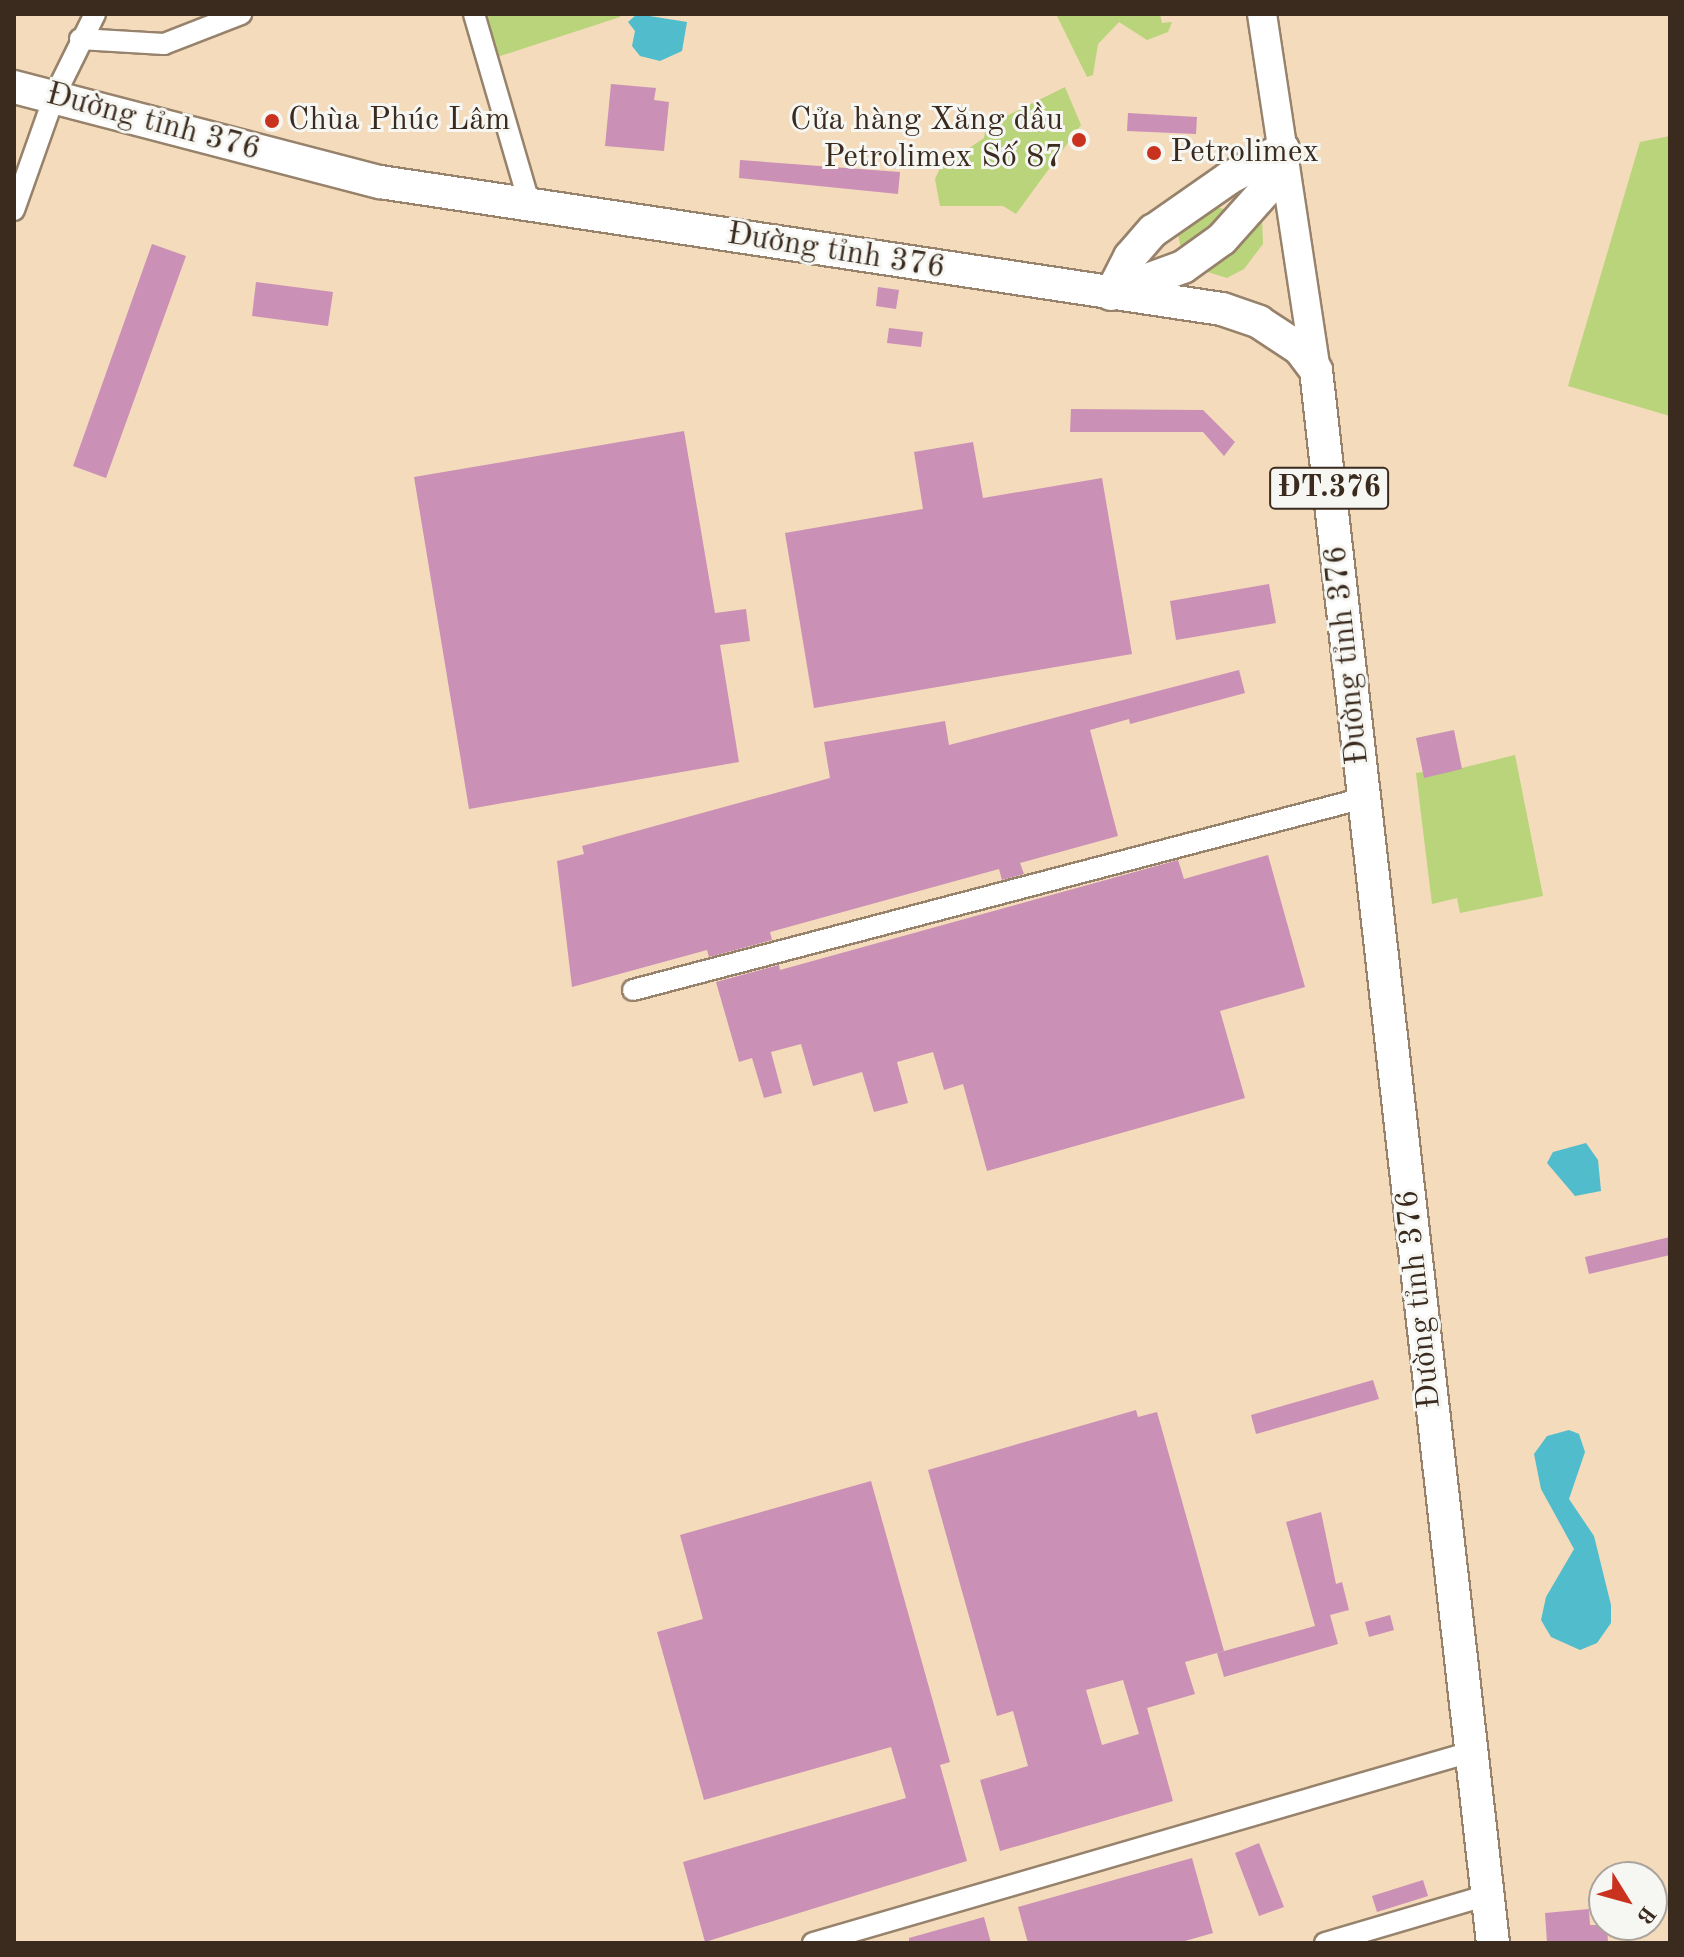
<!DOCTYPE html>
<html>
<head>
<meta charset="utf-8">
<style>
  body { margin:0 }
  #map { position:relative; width:1684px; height:1957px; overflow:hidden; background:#f3dbbb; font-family:"Old Standard TT",serif }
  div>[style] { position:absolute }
  .green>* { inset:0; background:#b9d47a }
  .water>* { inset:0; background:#50bccc }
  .building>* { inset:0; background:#cb90b6 }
  .roads { filter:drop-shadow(2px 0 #97826c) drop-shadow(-2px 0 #97826c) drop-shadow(0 2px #97826c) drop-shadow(0 -2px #97826c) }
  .street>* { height:20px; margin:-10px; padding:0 10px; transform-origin:10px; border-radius:10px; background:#fff }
  .secondary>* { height:28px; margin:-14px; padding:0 14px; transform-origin:14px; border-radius:14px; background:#fff }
  .primary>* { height:32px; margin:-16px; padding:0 16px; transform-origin:16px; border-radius:16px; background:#fff }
  .dots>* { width:22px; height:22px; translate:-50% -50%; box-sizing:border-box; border:4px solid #f6f6f2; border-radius:50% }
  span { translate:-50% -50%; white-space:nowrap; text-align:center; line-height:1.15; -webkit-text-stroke:6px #f6f6f2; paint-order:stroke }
  .shield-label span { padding:2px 6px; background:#f6f6f2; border:2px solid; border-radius:6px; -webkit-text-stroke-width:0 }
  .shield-label { font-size:30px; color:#3b2a1e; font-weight:700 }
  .poi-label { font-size:32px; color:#3b2a1e }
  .left { translate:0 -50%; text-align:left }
  .right { translate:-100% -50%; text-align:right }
  .street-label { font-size:32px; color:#3b2a1e }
  .frame { position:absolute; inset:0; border:16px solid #3b2a1e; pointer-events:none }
  .north { position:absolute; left:1588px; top:1861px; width:80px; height:80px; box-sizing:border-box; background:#f6f6f2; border:2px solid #aba49d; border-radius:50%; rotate:127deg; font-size:22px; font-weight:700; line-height:32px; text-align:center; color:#3b2a1e }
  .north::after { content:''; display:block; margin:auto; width:28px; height:36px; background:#c8321e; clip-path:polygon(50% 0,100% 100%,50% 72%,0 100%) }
</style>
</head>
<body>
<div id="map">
  <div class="green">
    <div style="clip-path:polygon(473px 14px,619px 14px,620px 17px,488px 60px)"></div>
    <div style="clip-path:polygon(1056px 14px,1160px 14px,1162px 23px,1172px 22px,1168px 32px,1147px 40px,1119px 22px,1098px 44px,1093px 75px,1087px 77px)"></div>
    <div style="clip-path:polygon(1065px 87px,1081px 125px,1016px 214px,1003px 206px,940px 206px,935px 179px,940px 168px,984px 138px,986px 126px)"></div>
    <div style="clip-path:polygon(1670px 136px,1670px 416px,1568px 386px,1640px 142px)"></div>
    <div style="clip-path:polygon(1214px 206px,1229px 211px,1219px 225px,1181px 249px,1178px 234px,1184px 225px)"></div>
    <div style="clip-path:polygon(1262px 217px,1263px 244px,1244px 269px,1227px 278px,1205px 271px,1240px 245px)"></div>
    <div style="clip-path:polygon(1515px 755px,1543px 896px,1460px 913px,1457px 898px,1432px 904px,1416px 773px,1423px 772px,1425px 777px)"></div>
  </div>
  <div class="water">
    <div style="clip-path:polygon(637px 14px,687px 22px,682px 51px,660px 61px,640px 56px,632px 46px,635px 31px,628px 22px)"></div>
    <div style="clip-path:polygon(1586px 1143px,1598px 1160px,1601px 1191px,1575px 1196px,1547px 1163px,1553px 1152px)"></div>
    <div style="clip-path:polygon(1569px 1430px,1579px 1434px,1585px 1452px,1569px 1499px,1594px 1536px,1611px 1605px,1611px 1623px,1597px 1643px,1580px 1650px,1551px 1637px,1541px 1620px,1546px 1597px,1574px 1549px,1541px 1489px,1534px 1454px,1547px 1436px)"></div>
  </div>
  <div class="building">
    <div style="clip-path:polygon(611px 84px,656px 88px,654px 100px,669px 102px,664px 151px,605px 146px)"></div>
    <div style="clip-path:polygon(1128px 113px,1197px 117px,1196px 134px,1127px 131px)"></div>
    <div style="clip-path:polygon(740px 160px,900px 172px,898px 194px,739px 178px)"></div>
    <div style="clip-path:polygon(152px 244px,186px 256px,106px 478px,73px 466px)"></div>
    <div style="clip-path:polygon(256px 282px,333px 292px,328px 326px,252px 316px)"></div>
    <div style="clip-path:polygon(878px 287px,899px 290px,896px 309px,876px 306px)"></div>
    <div style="clip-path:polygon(889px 328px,923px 332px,921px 347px,887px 343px)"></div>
    <div style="clip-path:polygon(1071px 409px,1203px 410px,1235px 442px,1224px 456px,1203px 432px,1070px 432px)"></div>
    <div style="clip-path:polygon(684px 431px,715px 613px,746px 609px,750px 641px,720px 645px,739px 762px,469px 809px,414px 477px)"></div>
    <div style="clip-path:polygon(973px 442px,983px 498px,1102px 478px,1132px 654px,814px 708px,785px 533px,923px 509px,914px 452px)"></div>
    <div style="clip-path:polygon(1269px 584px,1276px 623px,1176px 640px,1170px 601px)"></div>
    <div style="clip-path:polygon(1239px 670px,1245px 693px,1130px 724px,1129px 719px,1090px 730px,1118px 836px,1020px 863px,1024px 874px,1002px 880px,999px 869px,770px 932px,772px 940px,709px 957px,707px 950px,572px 987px,557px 861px,584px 854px,582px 846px,830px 778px,824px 742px,945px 721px,949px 745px)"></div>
    <div style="clip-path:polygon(1454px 730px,1462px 769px,1424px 778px,1416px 738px)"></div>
    <div style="clip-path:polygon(1268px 855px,1305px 987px,1220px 1011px,1245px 1098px,987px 1171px,963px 1084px,944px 1090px,933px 1052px,897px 1062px,908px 1103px,874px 1112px,862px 1072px,813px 1086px,801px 1044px,771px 1052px,782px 1093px,764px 1098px,752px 1058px,739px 1062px,716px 982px,779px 965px,780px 970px,1178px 860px,1184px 879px)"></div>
    <div style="clip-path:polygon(1670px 1237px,1670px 1255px,1589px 1274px,1585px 1257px)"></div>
    <div style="clip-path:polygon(1373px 1380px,1379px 1399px,1256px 1434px,1251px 1415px)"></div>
    <div style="clip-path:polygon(evenodd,1136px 1410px,1138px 1417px,1157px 1412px,1224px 1651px,1185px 1662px,1195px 1694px,1147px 1708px,1173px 1801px,1000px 1851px,980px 1780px,1028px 1766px,1013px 1711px,997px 1716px,928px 1470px,1136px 1410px,1123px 1680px,1139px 1734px,1102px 1745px,1086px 1690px,1123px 1680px)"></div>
    <div style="clip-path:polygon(871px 1481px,950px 1762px,940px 1765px,967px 1861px,705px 1942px,683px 1862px,906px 1798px,891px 1747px,704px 1800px,657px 1632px,703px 1619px,680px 1535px)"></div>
    <div style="clip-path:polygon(1321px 1512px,1336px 1584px,1342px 1582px,1349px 1610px,1330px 1615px,1338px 1644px,1224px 1677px,1217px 1653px,1315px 1626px,1286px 1522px)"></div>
    <div style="clip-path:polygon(1390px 1615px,1394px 1630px,1369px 1637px,1365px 1622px)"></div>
    <div style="clip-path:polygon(1259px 1843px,1284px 1907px,1259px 1916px,1235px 1853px)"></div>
    <div style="clip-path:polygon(1192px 1858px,1213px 1933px,1178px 1943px,1028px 1943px,1018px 1907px)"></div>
    <div style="clip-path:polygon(1423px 1880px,1428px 1896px,1377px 1912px,1372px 1896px)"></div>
    <div style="clip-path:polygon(1589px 1909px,1590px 1925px,1607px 1925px,1608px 1943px,1547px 1943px,1545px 1913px)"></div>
    <div style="clip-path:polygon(984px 1917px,991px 1943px,909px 1943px,909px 1938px)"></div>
  </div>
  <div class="roads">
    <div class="street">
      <div style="left:474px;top:14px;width:199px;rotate:73.7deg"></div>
      <div style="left:80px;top:39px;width:84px;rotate:3.4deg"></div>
      <div style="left:164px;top:44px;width:83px;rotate:-21.3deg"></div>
      <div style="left:14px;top:210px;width:120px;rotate:-70.5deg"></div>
      <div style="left:54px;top:97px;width:93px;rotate:-63.7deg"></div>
      <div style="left:633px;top:990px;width:756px;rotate:-14.72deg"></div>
      <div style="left:813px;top:1943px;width:685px;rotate:-16.19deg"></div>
      <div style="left:1325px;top:1943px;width:170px;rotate:-16.4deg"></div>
    </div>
    <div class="secondary">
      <div style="left:1262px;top:14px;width:360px;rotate:81.4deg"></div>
    </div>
    <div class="primary">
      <div style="left:14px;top:87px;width:378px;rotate:14.6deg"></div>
      <div style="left:380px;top:182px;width:852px;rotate:8.58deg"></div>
      <div style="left:1222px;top:309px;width:39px;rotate:19deg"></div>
      <div style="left:1259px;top:322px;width:49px;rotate:33.4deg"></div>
      <div style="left:1300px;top:349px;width:26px;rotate:53deg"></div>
      <div style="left:1316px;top:370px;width:1583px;rotate:83.58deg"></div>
      <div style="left:1117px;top:291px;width:70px;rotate:-20deg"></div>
      <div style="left:1183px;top:267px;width:48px;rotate:-35.7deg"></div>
      <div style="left:1222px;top:239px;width:63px;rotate:-48.2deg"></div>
      <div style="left:1264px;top:192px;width:47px;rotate:-66.2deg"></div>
      <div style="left:1111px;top:294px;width:42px;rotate:-62.8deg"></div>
      <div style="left:1130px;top:257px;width:35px;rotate:-49deg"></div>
      <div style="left:1153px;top:231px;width:93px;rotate:-34.9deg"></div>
      <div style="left:1229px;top:178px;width:61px;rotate:-28.2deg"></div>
    </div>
  </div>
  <div class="dots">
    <div style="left:272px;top:121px;background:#c8321e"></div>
    <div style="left:1079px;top:140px;background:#c8321e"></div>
    <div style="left:1154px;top:153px;background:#c8321e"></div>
  </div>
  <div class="shield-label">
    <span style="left:1329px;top:488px">ĐT.376</span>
  </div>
  <div class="poi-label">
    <span class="left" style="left:288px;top:121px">Chùa Phúc Lâm</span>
    <span class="right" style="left:1063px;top:140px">Cửa hàng Xăng dầu<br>Petrolimex Số 87</span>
    <span class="left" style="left:1170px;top:153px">Petrolimex</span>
  </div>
  <div class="street-label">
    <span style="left:153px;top:123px;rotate:15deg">Đường tỉnh 376</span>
    <span style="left:836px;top:252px;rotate:9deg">Đường tỉnh 376</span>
    <span style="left:1348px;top:655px;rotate:-96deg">Đường tỉnh 376</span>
    <span style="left:1420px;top:1299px;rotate:-96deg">Đường tỉnh 376</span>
  </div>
  <div class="frame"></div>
  <div class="north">B</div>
</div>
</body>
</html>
